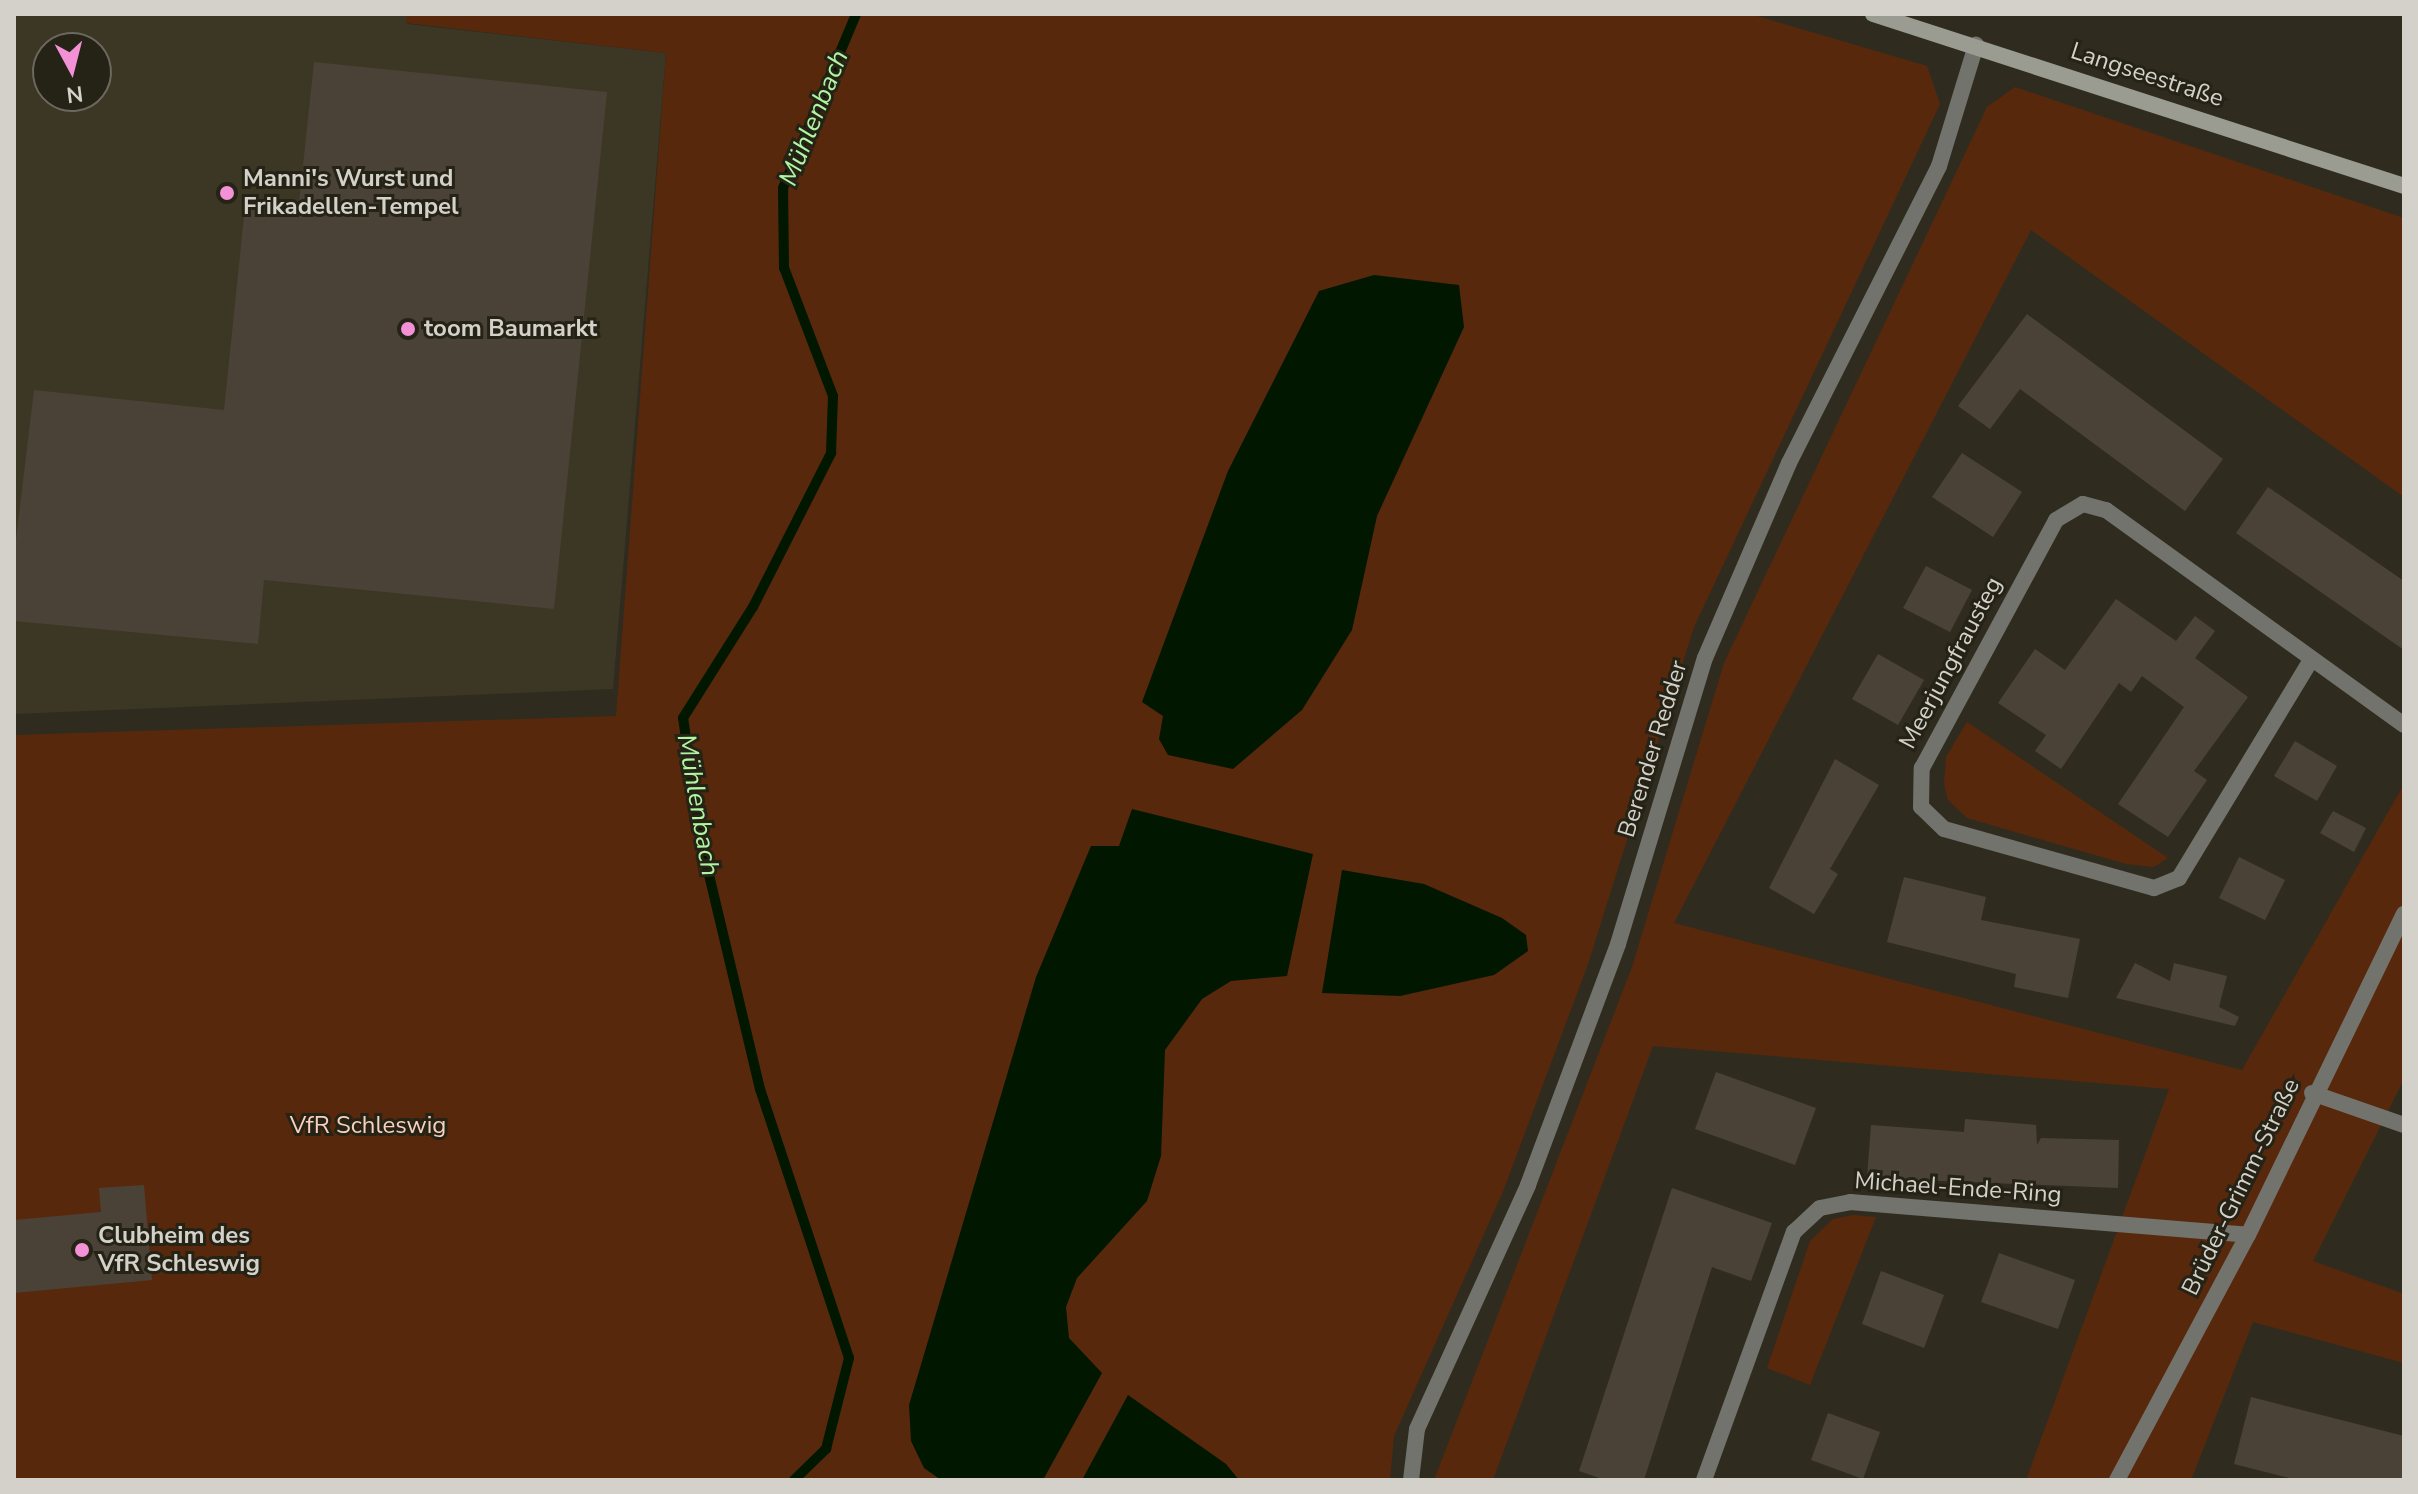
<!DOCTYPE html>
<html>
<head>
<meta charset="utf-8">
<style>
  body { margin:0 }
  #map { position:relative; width:2418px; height:1494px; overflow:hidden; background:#2f2c1f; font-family:"Nunito Sans",sans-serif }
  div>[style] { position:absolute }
  .built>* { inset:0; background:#3c3624 }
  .green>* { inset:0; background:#58280c }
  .water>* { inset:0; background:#011700 }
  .stream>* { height:10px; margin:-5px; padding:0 5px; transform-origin:5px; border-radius:5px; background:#011700 }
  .building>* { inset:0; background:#4b4237 }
  .street>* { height:16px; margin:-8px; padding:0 8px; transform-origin:8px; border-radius:8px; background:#72736d }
  .secondary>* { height:16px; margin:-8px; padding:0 8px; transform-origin:8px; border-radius:8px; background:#9a9c92 }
  .dots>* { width:22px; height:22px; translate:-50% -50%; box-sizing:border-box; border:4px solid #252216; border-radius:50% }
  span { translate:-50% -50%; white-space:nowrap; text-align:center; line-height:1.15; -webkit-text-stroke:6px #252216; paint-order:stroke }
  .street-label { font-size:24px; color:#d3d1c9 }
  .poi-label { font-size:24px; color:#d3d1c9; font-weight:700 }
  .left { translate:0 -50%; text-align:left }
  .park-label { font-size:24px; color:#f8d0bc }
  .water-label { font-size:26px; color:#b0f6a2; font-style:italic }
  .frame { position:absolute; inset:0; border:16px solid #d3d1c9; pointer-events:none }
  .north { position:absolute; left:32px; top:32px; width:80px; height:80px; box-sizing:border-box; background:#252216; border:2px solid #6b685e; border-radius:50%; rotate:173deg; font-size:22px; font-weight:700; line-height:32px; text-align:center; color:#d3d1c9 }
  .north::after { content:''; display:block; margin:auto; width:28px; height:36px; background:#f391d6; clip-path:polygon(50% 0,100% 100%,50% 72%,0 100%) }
</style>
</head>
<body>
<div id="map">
  <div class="built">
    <div style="clip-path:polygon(evenodd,14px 14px,407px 14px,407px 24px,666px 53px,613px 689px,14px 714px,14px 14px,48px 48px,96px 48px,96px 96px,48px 96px,48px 48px)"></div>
  </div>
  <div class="green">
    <div style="clip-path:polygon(407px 14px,1750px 14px,1927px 66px,1940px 104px,1694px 627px,1588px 964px,1504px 1189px,1394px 1436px,1390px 1480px,14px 1480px,14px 735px,616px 716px,666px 53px,406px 23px)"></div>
    <div style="clip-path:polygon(2015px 87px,2404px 218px,2404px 497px,2031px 230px,1674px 923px,2242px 1070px,2404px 784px,2404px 1079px,2313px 1261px,2404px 1294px,2404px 1363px,2253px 1322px,2191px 1480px,2026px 1480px,2169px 1089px,1653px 1046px,1493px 1480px,1434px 1480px,1632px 967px,1724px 663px,1987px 107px)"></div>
    <div style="clip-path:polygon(1967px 722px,2168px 858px,2154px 867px,2126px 864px,1967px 818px,1948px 800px,1944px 784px,1946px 757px)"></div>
    <div style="clip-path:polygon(1853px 1215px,1876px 1217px,1810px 1385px,1767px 1368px,1810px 1241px,1833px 1219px)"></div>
  </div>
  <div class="water">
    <div style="clip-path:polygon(1374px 275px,1459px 285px,1464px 327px,1377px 516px,1352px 630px,1302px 710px,1233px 769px,1168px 755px,1159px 739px,1163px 716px,1142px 702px,1228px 471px,1319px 291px)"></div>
    <div style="clip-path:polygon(1132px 809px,1313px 854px,1287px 976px,1231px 981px,1202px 999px,1165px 1050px,1161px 1156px,1147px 1201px,1077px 1278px,1066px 1307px,1069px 1338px,1102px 1373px,1043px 1480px,941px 1480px,924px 1468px,911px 1441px,909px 1405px,1036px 977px,1091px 846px,1119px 846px)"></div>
    <div style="clip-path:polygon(1342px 870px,1424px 884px,1502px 918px,1526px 935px,1528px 951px,1494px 975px,1400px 996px,1322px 993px)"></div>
    <div style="clip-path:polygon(1128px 1395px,1226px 1464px,1239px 1480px,1082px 1480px)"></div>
  </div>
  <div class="stream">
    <div style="left:794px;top:1480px;width:45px;rotate:-44.1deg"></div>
    <div style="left:826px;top:1449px;width:94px;rotate:-75.8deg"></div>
    <div style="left:849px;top:1358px;width:283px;rotate:-108.3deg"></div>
    <div style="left:760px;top:1089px;width:255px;rotate:-103.4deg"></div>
    <div style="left:701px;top:841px;width:124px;rotate:-98.3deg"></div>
    <div style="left:683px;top:718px;width:131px;rotate:-57.8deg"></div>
    <div style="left:753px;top:607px;width:173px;rotate:-63.1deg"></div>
    <div style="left:831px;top:453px;width:57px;rotate:-88deg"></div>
    <div style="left:833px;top:396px;width:137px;rotate:-110.9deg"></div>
    <div style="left:784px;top:268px;width:80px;rotate:-90.7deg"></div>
    <div style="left:783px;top:188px;width:189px;rotate:-67.2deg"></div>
  </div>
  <div class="building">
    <div style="clip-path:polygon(314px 62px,607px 92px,554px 609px,264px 580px,258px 644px,14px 621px,14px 556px,34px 390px,224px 410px,245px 207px,298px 212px)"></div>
    <div style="clip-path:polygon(2027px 314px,2223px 459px,2185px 511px,2020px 389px,1990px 429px,1958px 406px)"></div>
    <div style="clip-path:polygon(1962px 453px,2022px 492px,1993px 537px,1932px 497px)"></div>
    <div style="clip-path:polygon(2268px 487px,2404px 581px,2404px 650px,2236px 533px)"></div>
    <div style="clip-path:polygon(1926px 566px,1972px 590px,1950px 632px,1903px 608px)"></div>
    <div style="clip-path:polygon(2116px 599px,2176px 641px,2195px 616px,2215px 631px,2195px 658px,2248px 697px,2194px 771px,2207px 780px,2168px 837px,2118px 804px,2184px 707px,2142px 676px,2131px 692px,2119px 683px,2061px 769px,2035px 751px,2046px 735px,1998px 703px,2035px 649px,2065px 670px)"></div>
    <div style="clip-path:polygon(1878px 654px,1924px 680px,1898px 725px,1852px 699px)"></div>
    <div style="clip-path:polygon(2295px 741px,2337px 766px,2317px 801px,2274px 776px)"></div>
    <div style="clip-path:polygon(1835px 759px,1879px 785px,1830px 869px,1838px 874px,1814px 914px,1769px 888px)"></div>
    <div style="clip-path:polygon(2333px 811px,2366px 828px,2354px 852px,2320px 833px)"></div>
    <div style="clip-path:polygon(2239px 857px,2285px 880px,2265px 920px,2219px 898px)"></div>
    <div style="clip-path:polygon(1904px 877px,1986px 897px,1981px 920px,2080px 939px,2068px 998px,2014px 987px,2016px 974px,1887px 942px)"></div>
    <div style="clip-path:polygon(2135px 963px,2170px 981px,2174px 963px,2227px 976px,2219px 1007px,2239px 1017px,2235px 1026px,2116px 998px)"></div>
    <div style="clip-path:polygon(1716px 1072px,1816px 1108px,1795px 1165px,1695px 1129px)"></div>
    <div style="clip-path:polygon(1965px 1119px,2036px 1125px,2037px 1145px,2041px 1138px,2119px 1140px,2118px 1188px,1867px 1178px,1871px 1125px,1964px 1132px)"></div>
    <div style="clip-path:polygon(144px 1185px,152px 1280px,14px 1293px,14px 1220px,101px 1212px,99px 1188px)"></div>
    <div style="clip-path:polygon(1672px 1188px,1772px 1223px,1751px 1281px,1712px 1267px,1644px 1480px,1605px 1480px,1579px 1471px)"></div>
    <div style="clip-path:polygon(1999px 1253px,2075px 1280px,2058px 1329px,1981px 1302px)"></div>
    <div style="clip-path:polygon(1881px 1271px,1944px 1295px,1924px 1348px,1862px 1324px)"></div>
    <div style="clip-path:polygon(2251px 1397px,2404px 1436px,2404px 1480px,2297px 1480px,2234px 1464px)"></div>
    <div style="clip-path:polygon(1828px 1413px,1880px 1432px,1863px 1479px,1811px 1460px)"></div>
  </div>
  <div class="street">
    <div style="left:2311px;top:660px;width:255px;rotate:121.2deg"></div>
    <div style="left:2179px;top:878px;width:27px;rotate:158deg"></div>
    <div style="left:2154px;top:888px;width:218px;rotate:-164.3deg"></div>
    <div style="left:1944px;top:829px;width:32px;rotate:-136deg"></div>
    <div style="left:1921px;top:807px;width:39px;rotate:-89deg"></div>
    <div style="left:1922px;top:768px;width:282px;rotate:-61.6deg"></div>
    <div style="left:2056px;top:520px;width:31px;rotate:-31deg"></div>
    <div style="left:2083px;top:504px;width:24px;rotate:15deg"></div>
    <div style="left:2106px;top:510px;width:367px;rotate:35.8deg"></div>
    <div style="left:2312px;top:1093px;width:97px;rotate:19.2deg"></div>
    <div style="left:1411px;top:1480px;width:51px;rotate:-83.3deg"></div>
    <div style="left:1417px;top:1429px;width:268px;rotate:-65.5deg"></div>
    <div style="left:1528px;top:1185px;width:257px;rotate:-69.5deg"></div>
    <div style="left:1618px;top:944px;width:299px;rotate:-73.1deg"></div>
    <div style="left:1705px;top:658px;width:212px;rotate:-66.7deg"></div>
    <div style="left:1789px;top:463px;width:333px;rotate:-63.2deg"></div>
    <div style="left:1939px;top:166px;width:127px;rotate:-73deg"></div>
    <div style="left:1704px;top:1480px;width:264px;rotate:-70.1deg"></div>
    <div style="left:1794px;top:1232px;width:35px;rotate:-43deg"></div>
    <div style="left:1820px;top:1208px;width:31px;rotate:-11deg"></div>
    <div style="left:1850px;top:1202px;width:399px;rotate:4.7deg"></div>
    <div style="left:2117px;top:1480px;width:278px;rotate:-61.9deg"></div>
    <div style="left:2248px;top:1235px;width:357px;rotate:-64.1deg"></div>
  </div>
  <div class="secondary">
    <div style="left:1873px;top:14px;width:558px;rotate:17.95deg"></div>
  </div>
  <div class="dots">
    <div style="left:227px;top:193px;background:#f391d6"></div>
    <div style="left:408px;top:329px;background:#f391d6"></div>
    <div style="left:82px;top:1250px;background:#f391d6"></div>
  </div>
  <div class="street-label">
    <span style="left:2147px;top:75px;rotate:18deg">Langseestraße</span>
    <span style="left:1951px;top:663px;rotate:-62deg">Meerjungfrausteg</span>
    <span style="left:1653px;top:749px;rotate:-73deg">Berender Redder</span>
    <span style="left:2241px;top:1187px;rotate:-64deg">Brüder-Grimm-Straße</span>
    <span style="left:1958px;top:1188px;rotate:4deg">Michael-Ende-Ring</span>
  </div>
  <div class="poi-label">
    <span class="left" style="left:243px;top:193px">Manni's Wurst und<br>Frikadellen-Tempel</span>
    <span class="left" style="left:424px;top:329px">toom Baumarkt</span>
    <span class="left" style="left:98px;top:1250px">Clubheim des<br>VfR Schleswig</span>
  </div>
  <div class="park-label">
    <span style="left:368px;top:1126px">VfR Schleswig</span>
  </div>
  <div class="water-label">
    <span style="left:814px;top:118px;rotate:-68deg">Mühlenbach</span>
    <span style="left:698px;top:805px;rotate:80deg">Mühlenbach</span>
  </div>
  <div class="frame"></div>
  <div class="north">N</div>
</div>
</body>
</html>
